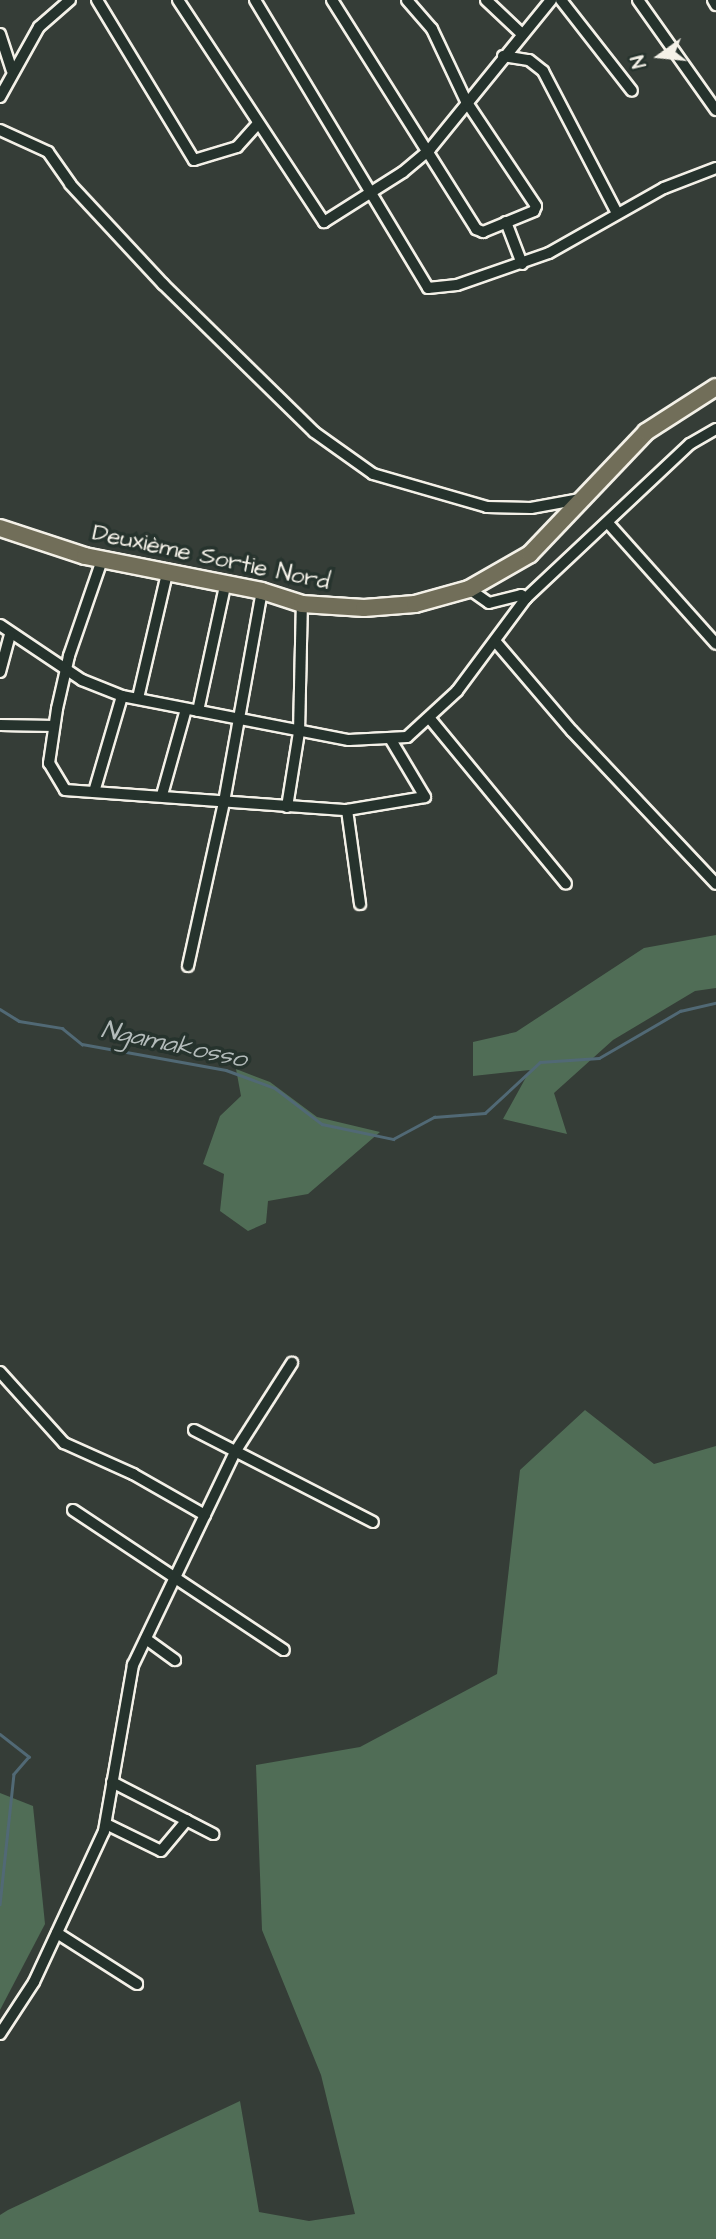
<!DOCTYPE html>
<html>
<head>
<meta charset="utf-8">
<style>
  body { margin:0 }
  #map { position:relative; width:716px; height:2239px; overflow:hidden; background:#353d37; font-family:"Architects Daughter",sans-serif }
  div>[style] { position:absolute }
  .green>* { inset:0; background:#506d56 }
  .stream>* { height:2.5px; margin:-1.25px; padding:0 1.25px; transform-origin:1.25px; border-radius:1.25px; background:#516975 }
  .roads { filter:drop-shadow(2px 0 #f4f1e8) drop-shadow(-2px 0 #f4f1e8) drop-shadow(0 2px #f4f1e8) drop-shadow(0 -2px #f4f1e8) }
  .street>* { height:10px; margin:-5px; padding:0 5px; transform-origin:5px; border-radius:5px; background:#26332d }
  .primary>* { height:16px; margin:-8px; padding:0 8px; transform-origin:8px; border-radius:8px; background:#716e59 }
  span { translate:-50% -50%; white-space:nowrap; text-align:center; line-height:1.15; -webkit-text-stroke:7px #26332d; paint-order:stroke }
  .street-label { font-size:24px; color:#f4f1e8 }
  .water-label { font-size:26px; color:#b3bbba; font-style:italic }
  .north { position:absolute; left:625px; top:21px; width:70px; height:70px; -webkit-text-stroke:5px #26332d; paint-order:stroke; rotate:255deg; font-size:19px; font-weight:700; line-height:28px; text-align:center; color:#f4f1e8 }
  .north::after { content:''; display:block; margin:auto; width:24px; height:32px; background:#f4f1e8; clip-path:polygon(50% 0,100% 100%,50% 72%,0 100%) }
</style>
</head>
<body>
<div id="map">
  <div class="green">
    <div style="clip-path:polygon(716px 935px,716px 988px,695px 991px,613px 1040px,554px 1093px,567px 1134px,503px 1119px,530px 1070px,473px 1076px,473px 1042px,516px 1032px,644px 948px)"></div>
    <div style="clip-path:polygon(236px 1069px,270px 1082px,317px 1117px,380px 1132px,308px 1194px,268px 1201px,266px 1223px,248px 1231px,220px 1211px,224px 1174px,203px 1164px,220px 1116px,241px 1096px)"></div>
    <div style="clip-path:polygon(585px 1410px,654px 1464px,716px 1446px,716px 2239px,0 2239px,0 2215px,8px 2210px,240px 2101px,259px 2212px,309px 2221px,355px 2214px,321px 2075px,262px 1930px,256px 1765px,360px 1747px,497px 1674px,520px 1470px)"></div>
    <div style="clip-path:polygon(0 1793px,33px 1806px,45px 1924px,0 2010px)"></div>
  </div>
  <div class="stream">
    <div style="left:0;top:1009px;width:22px;rotate:32deg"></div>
    <div style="left:19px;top:1021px;width:44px;rotate:9.2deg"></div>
    <div style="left:62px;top:1028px;width:26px;rotate:39deg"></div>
    <div style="left:82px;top:1044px;width:146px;rotate:10.2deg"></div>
    <div style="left:226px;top:1070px;width:52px;rotate:20.2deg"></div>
    <div style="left:275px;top:1088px;width:59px;rotate:37.5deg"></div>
    <div style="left:322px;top:1124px;width:73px;rotate:11.9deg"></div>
    <div style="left:393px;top:1139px;width:47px;rotate:-28.2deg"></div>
    <div style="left:434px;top:1117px;width:51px;rotate:-4.5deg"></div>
    <div style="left:485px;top:1113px;width:75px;rotate:-42.8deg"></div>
    <div style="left:540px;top:1062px;width:59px;rotate:-3.9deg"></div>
    <div style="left:599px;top:1058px;width:94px;rotate:-30.1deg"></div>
    <div style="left:680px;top:1011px;width:37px;rotate:-13deg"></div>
    <div style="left:0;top:1734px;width:37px;rotate:38deg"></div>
    <div style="left:29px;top:1757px;width:23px;rotate:131deg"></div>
    <div style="left:14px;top:1774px;width:131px;rotate:96.1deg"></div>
  </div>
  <div class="roads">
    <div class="street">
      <div style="left:97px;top:0;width:187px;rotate:58.8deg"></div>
      <div style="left:194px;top:160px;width:45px;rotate:-16.8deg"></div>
      <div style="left:237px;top:147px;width:31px;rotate:-48deg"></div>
      <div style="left:178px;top:0;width:266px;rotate:56.7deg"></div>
      <div style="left:324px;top:222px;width:93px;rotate:-32.3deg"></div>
      <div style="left:403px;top:172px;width:35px;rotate:-40deg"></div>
      <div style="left:430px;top:149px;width:192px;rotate:-50.9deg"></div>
      <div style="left:255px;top:0;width:336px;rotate:59deg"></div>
      <div style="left:428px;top:288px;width:29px;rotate:-6deg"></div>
      <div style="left:457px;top:285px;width:97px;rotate:-19.2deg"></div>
      <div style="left:549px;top:253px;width:132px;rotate:-29.5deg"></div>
      <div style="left:664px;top:188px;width:56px;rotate:-21deg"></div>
      <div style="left:332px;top:0;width:271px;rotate:57.8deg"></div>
      <div style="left:476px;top:229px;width:8px;rotate:23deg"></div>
      <div style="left:483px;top:232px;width:55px;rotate:-22.4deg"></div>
      <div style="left:534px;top:211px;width:5px;rotate:-68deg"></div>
      <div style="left:536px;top:206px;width:126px;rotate:-123.7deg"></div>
      <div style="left:466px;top:101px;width:80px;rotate:-115.3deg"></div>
      <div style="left:432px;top:29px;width:38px;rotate:-131deg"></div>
      <div style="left:486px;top:0;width:50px;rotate:43.4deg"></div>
      <div style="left:561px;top:0;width:115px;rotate:52deg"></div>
      <div style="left:638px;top:0;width:135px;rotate:54.7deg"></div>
      <div style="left:713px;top:0;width:6px;rotate:59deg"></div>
      <div style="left:0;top:34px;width:38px;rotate:72deg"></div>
      <div style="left:503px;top:56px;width:26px;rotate:9deg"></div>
      <div style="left:529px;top:60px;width:18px;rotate:38deg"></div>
      <div style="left:543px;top:71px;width:160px;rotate:62.5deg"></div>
      <div style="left:0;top:97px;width:80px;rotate:-60.9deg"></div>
      <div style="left:39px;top:27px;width:41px;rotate:-41.1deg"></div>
      <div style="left:0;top:130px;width:53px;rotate:24.6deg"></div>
      <div style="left:48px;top:152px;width:39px;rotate:55deg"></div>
      <div style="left:70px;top:184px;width:137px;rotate:47.1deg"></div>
      <div style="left:163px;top:284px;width:211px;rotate:44.4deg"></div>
      <div style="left:314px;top:432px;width:72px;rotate:35.4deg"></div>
      <div style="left:373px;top:474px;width:119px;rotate:16.1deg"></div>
      <div style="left:487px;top:507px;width:44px;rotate:1.3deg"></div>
      <div style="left:531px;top:508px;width:50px;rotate:-10.4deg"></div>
      <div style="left:506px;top:222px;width:45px;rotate:69.1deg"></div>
      <div style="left:608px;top:523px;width:162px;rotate:48.2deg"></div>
      <div style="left:102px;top:560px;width:102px;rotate:109deg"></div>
      <div style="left:69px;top:656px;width:54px;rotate:102.8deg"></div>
      <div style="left:57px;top:709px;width:55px;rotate:98.4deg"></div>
      <div style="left:49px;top:763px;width:31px;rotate:59deg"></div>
      <div style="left:65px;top:790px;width:283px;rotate:4.1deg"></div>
      <div style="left:347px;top:810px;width:79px;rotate:-9.5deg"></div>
      <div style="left:425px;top:797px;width:66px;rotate:-120.8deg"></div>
      <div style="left:469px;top:589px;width:24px;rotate:35deg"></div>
      <div style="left:489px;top:603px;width:33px;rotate:-14deg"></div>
      <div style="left:521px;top:595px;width:6px;rotate:31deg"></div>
      <div style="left:0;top:625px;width:99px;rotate:33.9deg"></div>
      <div style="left:82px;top:680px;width:43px;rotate:21.8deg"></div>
      <div style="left:122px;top:696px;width:231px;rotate:11deg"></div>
      <div style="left:349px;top:740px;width:58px;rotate:-3deg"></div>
      <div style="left:407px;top:737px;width:68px;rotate:-42.6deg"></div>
      <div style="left:457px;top:691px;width:116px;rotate:-53.4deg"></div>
      <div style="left:526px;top:598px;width:225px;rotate:-43.2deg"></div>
      <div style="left:690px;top:444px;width:30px;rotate:-30deg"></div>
      <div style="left:495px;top:641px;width:118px;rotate:49.5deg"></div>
      <div style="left:572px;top:731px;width:210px;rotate:46.7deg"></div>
      <div style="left:0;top:672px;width:38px;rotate:-75deg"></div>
      <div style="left:138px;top:698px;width:128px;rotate:-76.9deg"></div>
      <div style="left:198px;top:711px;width:128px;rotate:-77.8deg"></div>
      <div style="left:431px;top:720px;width:212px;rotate:50.5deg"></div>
      <div style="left:0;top:725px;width:54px;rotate:1.1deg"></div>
      <div style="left:94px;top:792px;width:100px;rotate:-73.7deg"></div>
      <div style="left:162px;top:795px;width:89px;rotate:-74.4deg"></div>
      <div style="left:287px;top:807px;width:76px;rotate:-80.9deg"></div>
      <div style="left:299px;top:732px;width:128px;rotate:-88.7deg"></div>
      <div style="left:347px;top:810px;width:95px;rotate:82.1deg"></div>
      <div style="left:188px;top:966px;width:168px;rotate:-77.6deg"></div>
      <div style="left:224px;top:802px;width:214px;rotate:-79.8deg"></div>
      <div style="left:0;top:1372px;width:96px;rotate:48deg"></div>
      <div style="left:64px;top:1443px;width:76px;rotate:24.2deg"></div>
      <div style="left:133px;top:1474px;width:83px;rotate:29.7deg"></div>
      <div style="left:194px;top:1430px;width:201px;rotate:27.2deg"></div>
      <div style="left:73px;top:1510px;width:253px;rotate:33.6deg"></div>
      <div style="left:146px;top:1639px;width:36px;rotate:36deg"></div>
      <div style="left:112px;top:1782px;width:114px;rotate:27.2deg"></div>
      <div style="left:106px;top:1824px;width:61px;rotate:26.1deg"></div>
      <div style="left:161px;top:1851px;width:40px;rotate:-50deg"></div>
      <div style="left:57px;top:1933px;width:95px;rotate:32.5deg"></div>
      <div style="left:0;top:2034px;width:62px;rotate:-56.8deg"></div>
      <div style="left:34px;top:1982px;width:166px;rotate:-65.1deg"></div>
      <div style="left:104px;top:1831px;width:169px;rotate:-80.1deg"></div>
      <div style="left:133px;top:1665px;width:236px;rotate:-64.4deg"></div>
      <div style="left:235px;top:1452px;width:106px;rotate:-57.4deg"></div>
    </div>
    <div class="primary">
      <div style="left:0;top:528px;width:89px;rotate:18.2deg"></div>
      <div style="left:85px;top:556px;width:180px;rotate:11.2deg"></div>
      <div style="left:262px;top:591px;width:42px;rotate:18deg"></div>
      <div style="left:302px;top:604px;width:62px;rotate:3.7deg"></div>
      <div style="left:364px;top:608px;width:51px;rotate:-4.5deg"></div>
      <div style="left:415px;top:604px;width:56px;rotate:-15.5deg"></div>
      <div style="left:469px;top:589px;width:70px;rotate:-29.8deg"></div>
      <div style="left:530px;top:554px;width:168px;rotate:-46.4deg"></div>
      <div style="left:646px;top:432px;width:83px;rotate:-32.7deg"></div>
    </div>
  </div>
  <div class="street-label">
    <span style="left:211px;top:558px;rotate:12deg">Deuxième Sortie Nord</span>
  </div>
  <div class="water-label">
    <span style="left:174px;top:1045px;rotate:12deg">Ngamakosso</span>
  </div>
  <div class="north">N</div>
</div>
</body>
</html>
